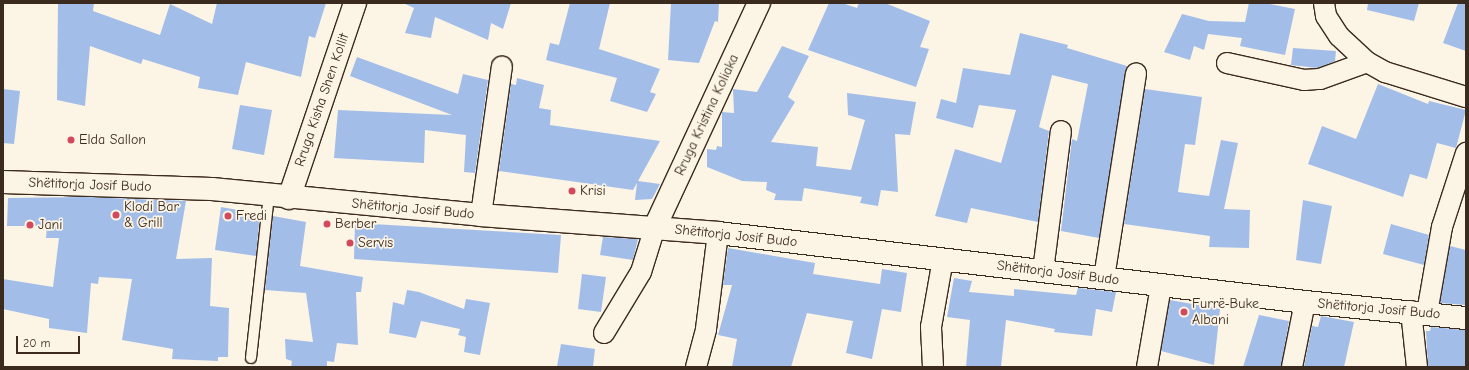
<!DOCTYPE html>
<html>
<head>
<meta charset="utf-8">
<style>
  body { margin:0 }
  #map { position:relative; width:1469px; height:370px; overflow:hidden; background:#fcf5e5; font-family:"Comic Neue",sans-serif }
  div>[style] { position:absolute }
  .building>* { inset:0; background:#a3bde9 }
  .roads { filter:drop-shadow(1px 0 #3b2a1e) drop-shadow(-1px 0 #3b2a1e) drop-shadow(0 1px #3b2a1e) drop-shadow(0 -1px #3b2a1e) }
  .lane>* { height:10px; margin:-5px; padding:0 5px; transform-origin:5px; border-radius:5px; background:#fcf5e5 }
  .street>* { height:20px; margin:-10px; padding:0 10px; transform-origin:10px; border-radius:10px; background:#fcf5e5 }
  .secondary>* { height:22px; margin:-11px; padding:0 11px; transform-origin:11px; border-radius:11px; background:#fcf5e5 }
  .dots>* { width:11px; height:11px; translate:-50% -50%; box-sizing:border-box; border:2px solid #fcf5e5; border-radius:50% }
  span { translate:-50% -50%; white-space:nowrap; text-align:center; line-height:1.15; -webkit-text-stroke:3.5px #fcf5e5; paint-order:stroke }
  .street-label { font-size:14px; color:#3b2a1e }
  .poi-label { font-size:14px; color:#3b2a1e }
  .left { translate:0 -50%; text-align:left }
  .frame { position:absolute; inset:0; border:4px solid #3b2a1e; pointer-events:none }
  .scale { position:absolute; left:16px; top:336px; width:64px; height:18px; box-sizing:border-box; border:2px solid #3b2a1e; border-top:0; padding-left:5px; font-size:12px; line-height:14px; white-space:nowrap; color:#3b2a1e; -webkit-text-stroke:3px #fcf5e5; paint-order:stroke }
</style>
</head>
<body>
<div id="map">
  <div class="building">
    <div style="clip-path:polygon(58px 3px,94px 3px,93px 11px,160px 35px,170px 4px,212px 24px,217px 3px,326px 3px,315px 38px,309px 36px,301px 77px,246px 62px,238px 95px,198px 88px,200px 77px,143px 59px,141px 64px,90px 46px,85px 106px,57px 100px)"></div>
    <div style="clip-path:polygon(403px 3px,511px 3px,503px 29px,491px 23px,488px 40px,435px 17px,431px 38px,405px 33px,414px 8px)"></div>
    <div style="clip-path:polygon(570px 3px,610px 3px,599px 49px,660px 69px,650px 92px,656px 94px,647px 112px,610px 101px,617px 78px,546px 60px,550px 43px,559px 45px)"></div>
    <div style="clip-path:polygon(671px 3px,719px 3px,718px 22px,715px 21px,699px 63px,668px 60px)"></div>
    <div style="clip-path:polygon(829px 3px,842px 3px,857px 8px,859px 3px,885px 3px,930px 21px,920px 47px,929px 49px,916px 87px,808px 50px)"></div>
    <div style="clip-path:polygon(1249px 3px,1265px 3px,1295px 9px,1285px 55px,1240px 46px,1242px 38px,1208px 34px,1204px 50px,1194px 46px,1190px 60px,1164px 52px,1182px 14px,1209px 21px,1245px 22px)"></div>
    <div style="clip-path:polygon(1368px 3px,1419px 3px,1414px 21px,1367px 10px)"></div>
    <div style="clip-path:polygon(1458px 3px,1466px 3px,1466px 51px,1443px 43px)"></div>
    <div style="clip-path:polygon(1020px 33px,1068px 45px,1067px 48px,1127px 66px,1099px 238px,1061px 231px,1072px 139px,1077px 141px,1088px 84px,1052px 75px,1039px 127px,1049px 131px,1038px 222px,971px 208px,967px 223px,935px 216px,955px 149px,1001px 163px,1016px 110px,979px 105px,973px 128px,936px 118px,941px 99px,956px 103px,963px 68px,1010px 75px)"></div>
    <div style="clip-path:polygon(782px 46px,809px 56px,788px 97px,795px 102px,771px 142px,818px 147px,816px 166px,851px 170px,865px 120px,848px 115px,847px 93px,916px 102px,910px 135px,895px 134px,898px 192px,881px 190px,878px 206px,860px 203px,862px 197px,804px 188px,802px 201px,774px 200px,776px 194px,766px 190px,767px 182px,742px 181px,707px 167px,707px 149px,716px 150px,717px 146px,722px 147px,722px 112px,734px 113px,733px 89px,757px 92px)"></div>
    <div style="clip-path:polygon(1293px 48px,1336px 51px,1335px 61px,1318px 68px,1291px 65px)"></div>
    <div style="clip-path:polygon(357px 57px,458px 94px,463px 74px,488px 80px,475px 173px,464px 172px,466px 135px,425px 130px,424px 163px,334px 158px,338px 110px,452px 115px,350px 76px)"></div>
    <div style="clip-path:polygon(517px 78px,544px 85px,539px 108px,551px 110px,550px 125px,660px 141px,638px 181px,660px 184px,652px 199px,635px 200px,637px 183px,633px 190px,499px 171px,511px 84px,516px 85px)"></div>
    <div style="clip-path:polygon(1378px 84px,1428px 104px,1429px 101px,1466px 110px,1456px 148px,1437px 143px,1427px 179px,1410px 174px,1403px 197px,1308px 164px,1322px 126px,1356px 139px)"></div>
    <div style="clip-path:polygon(3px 89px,20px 91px,14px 144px,3px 143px)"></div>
    <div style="clip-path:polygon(1145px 89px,1202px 97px,1195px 145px,1185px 144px,1178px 192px,1209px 196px,1221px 140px,1238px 143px,1224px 209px,1250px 210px,1249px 248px,1209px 247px,1210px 236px,1124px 224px)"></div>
    <div style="clip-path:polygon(240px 105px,272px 110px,264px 155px,232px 149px)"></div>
    <div style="clip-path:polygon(85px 197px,186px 201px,176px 259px,212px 258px,210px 306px,229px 308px,228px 357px,218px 357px,218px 361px,172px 359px,173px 349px,122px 340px,132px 279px,99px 277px,98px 284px,91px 283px,87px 333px,49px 328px,49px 319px,3px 309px,3px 279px,53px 287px,59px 238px,46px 238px,47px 226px,7px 226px,8px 198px)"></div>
    <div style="clip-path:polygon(1303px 200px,1332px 206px,1321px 264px,1296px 260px)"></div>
    <div style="clip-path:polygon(221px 207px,260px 214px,256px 256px,215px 250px)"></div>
    <div style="clip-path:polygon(273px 216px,306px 222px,300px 266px,363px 277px,361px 292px,356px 292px,358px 345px,337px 343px,334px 362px,327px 361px,327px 367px,291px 367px,292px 361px,286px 359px,285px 339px,313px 342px,306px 293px,265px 290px)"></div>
    <div style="clip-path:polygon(355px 223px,561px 235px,558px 273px,354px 259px)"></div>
    <div style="clip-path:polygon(1391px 224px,1429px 235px,1424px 265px,1383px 254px)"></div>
    <div style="clip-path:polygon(603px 237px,638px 239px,633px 260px,600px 255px)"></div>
    <div style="clip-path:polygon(1450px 246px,1466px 250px,1466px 305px,1440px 303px)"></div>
    <div style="clip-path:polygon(728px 248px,815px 263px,813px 274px,880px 284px,882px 269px,907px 273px,901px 312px,882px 309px,872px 359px,846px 353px,853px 321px,807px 313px,791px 367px,732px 367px,737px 339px,718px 335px,732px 285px,723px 285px)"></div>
    <div style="clip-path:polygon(582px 274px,606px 277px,601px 312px,578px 309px)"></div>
    <div style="clip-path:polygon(954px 278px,972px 281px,969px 292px,1014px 296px,1014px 289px,1076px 295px,1078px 288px,1116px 292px,1112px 312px,1096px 309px,1092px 336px,1054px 332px,1055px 329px,1006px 320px,1001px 367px,966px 367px,970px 320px,947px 317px)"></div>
    <div style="clip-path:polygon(407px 290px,419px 292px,464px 309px,466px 299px,490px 303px,480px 355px,464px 352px,466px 337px,458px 335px,460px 329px,421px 321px,416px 338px,389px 333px,393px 302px,404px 305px)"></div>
    <div style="clip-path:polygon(1170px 300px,1220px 309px,1214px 365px,1161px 351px)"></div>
    <div style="clip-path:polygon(1259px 315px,1289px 321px,1281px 367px,1243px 367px)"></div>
    <div style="clip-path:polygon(1321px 316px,1354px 322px,1344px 367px,1304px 367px,1312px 326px,1318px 327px)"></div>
    <div style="clip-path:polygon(1431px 327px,1466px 330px,1466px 367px,1428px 367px,1426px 331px,1430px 331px)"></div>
    <div style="clip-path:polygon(561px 344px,595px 349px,593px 367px,557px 367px)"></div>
  </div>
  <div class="roads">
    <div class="lane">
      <div style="left:251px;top:358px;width:164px;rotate:-83.7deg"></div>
    </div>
    <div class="street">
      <div style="left:1324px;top:3px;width:13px;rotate:81deg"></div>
      <div style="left:1326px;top:16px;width:24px;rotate:57deg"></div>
      <div style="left:1339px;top:36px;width:38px;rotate:43deg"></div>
      <div style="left:1367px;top:62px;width:21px;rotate:29deg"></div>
      <div style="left:1385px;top:72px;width:85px;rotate:17.2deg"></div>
      <div style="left:1227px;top:63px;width:79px;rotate:12.4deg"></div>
      <div style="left:1304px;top:80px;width:16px;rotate:-4deg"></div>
      <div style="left:1320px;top:79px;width:50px;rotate:-19.9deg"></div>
      <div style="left:481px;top:215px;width:150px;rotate:-82deg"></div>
      <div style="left:1043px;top:271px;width:141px;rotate:-82.7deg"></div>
      <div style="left:1104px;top:278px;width:207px;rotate:-81.1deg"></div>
      <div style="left:1411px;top:311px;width:56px;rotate:83.9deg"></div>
      <div style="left:1427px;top:313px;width:87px;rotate:-80.1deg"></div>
      <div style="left:1442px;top:227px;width:78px;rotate:-72deg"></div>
      <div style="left:604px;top:333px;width:71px;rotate:-58.8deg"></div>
      <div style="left:641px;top:272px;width:47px;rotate:-72.7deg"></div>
      <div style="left:696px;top:367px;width:39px;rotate:-75deg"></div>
      <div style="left:706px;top:329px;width:97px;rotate:-82.9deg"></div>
      <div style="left:933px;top:367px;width:40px;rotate:-92.9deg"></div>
      <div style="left:931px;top:327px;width:69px;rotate:-80deg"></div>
      <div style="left:1147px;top:367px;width:82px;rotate:-80.2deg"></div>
      <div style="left:1292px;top:367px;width:66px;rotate:-78.7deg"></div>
    </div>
    <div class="secondary">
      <div style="left:3px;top:182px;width:209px;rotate:1.9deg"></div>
      <div style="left:212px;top:189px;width:270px;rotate:5.5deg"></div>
      <div style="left:481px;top:215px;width:238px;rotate:4.3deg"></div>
      <div style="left:718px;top:233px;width:591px;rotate:6.7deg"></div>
      <div style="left:1305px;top:302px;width:162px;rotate:5.7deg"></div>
      <div style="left:289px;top:198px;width:206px;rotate:-71.3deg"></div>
      <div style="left:655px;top:227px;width:247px;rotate:-65.1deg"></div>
    </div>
  </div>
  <div class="dots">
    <div style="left:71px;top:140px;background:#d1495b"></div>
    <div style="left:572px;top:191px;background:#d1495b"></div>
    <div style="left:116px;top:215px;background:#d1495b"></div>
    <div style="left:228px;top:216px;background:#d1495b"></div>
    <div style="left:327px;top:224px;background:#d1495b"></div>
    <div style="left:30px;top:225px;background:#d1495b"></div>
    <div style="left:350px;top:243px;background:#d1495b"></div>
    <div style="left:1184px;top:312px;background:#d1495b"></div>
  </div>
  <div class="street-label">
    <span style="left:322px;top:100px;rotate:-71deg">Rruga Kisha Shen Kollit</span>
    <span style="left:707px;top:115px;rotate:-65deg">Rruga Kristina Koliaka</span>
    <span style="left:90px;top:185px;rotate:2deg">Shëtitorja Josif Budo</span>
    <span style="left:413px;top:209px;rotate:5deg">Shëtitorja Josif Budo</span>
    <span style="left:736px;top:236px;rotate:6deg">Shëtitorja Josif Budo</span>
    <span style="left:1058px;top:273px;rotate:7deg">Shëtitorja Josif Budo</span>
    <span style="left:1379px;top:309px;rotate:5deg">Shëtitorja Josif Budo</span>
  </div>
  <div class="poi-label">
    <span class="left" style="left:79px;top:140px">Elda Sallon</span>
    <span class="left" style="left:580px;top:191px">Krisi</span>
    <span class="left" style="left:124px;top:215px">Klodi Bar<br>&amp; Grill</span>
    <span class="left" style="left:236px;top:216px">Fredi</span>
    <span class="left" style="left:335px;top:224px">Berber</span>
    <span class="left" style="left:38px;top:225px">Jani</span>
    <span class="left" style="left:358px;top:243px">Servis</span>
    <span class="left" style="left:1192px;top:312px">Furrë Buke<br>Albani</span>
  </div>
  <div class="frame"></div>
  <div class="scale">20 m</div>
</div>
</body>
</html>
